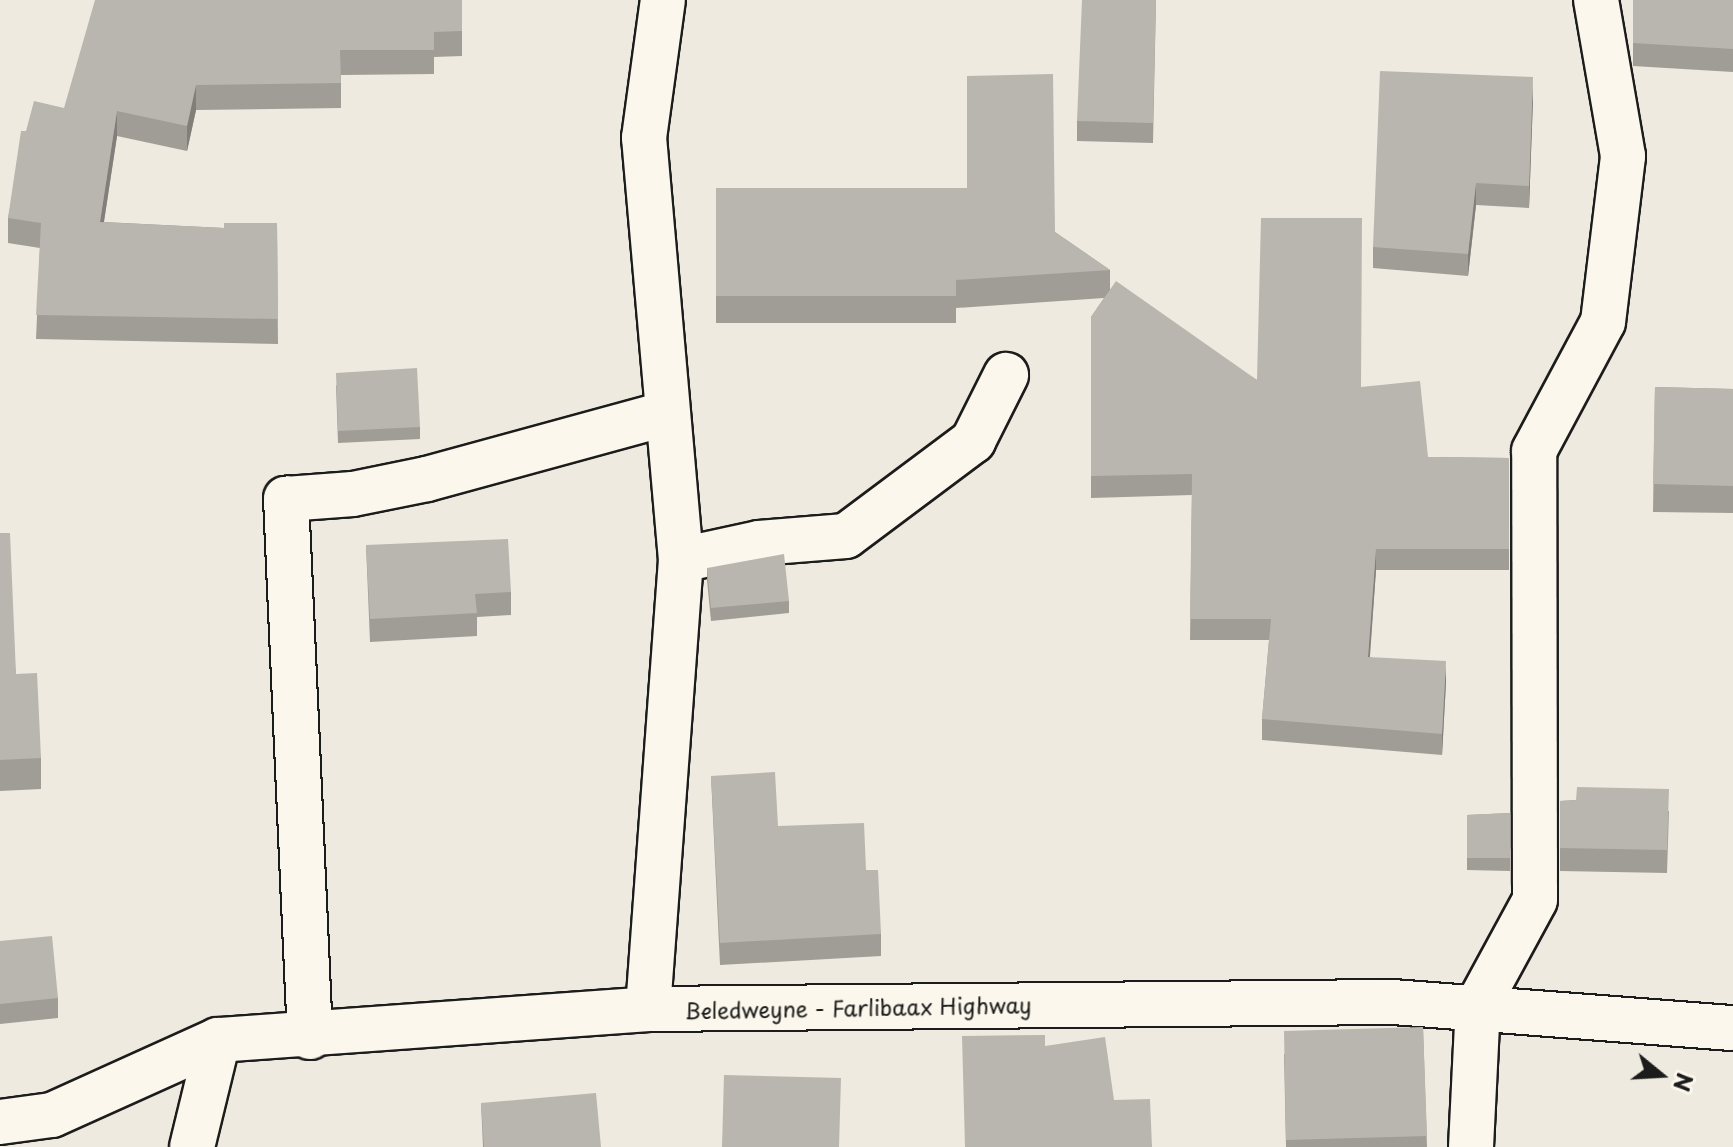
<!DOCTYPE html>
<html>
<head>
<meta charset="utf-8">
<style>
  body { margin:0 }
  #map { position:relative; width:1733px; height:1147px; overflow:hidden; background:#eeeadf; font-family:"Playpen Sans",sans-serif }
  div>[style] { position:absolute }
  .roads { filter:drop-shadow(2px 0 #1c1c1c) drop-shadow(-2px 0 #1c1c1c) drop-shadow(0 2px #1c1c1c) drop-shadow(0 -2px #1c1c1c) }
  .minor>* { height:44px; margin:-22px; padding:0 22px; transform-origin:22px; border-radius:22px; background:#fbf7ec }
  .wall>* { inset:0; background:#9f9d96 }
  .shaded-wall>* { inset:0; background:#827f7a }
  .building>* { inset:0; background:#b9b6af }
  span { translate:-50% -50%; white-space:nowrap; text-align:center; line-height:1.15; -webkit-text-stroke:6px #fbf7ec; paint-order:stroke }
  .street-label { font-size:22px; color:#1c1c1c }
  .north { position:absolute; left:1621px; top:1035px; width:80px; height:80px; -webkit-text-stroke:6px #fbf7ec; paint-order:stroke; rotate:108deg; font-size:22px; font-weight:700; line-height:32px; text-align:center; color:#1c1c1c }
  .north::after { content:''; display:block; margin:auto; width:28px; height:36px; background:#1c1c1c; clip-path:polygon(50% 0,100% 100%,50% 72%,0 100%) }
</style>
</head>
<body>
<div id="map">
  <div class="roads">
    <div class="minor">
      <div style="left:681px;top:560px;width:80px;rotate:-12.3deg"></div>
      <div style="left:759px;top:543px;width:87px;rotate:-4.6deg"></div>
      <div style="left:846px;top:536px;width:159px;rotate:-36.8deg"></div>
      <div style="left:973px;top:441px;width:74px;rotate:-63.4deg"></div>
      <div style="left:648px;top:1009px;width:450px;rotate:-85.8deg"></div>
      <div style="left:681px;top:560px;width:424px;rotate:-95deg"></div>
      <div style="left:644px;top:138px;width:139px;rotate:-82.2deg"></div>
      <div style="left:310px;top:1037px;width:539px;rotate:-92.55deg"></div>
      <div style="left:286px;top:499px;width:67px;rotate:-4.3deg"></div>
      <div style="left:353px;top:494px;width:76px;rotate:-11.5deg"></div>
      <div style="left:427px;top:479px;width:246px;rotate:-15.3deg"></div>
      <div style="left:0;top:1122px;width:52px;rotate:-7.7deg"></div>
      <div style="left:52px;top:1115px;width:182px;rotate:-24.3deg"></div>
      <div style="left:218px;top:1040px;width:431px;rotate:-4.1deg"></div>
      <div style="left:648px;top:1009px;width:745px;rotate:-0.54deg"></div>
      <div style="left:1393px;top:1002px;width:341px;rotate:4.4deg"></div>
      <div style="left:192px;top:1147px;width:110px;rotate:-76.3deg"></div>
      <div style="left:1471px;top:1147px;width:142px;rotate:-87.2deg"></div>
      <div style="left:1478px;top:1005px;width:119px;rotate:-61.5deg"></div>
      <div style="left:1535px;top:900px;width:449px;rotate:-90.1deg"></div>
      <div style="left:1534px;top:451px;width:146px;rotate:-61.9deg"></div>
      <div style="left:1603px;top:322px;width:167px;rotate:-83.1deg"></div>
      <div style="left:1623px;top:156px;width:158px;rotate:-99.8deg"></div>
    </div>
  </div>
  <div class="wall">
    <div style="clip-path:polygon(462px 0,462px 56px,434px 57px,434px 74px,341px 75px,341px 108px,196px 110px,187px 151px,117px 136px,104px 222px,224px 228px,277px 223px,278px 344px,36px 339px,40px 248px,8px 243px,8px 218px,26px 131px,64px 108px)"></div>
    <div style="clip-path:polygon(1156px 0,1153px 143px,1077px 141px,1077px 121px)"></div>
    <div style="clip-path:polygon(1633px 0,1733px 0,1733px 72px,1633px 66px)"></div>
    <div style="clip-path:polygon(1533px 99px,1529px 208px,1476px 205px,1468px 276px,1373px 268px,1373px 247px)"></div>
    <div style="clip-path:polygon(716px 188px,1055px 232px,1110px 270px,1110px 289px,1257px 380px,1361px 387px,1428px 457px,1509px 458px,1509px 570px,1376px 570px,1370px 657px,1446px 682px,1442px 755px,1262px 740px,1262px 719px,1269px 640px,1190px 640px,1192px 495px,1091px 498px,1091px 317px,1104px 298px,956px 308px,956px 323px,716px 323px)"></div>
    <div style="clip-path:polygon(336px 385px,420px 427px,420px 439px,338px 443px)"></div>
    <div style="clip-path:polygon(1655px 387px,1733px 389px,1733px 513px,1653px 512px)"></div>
    <div style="clip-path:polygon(0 533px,16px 674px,41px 758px,41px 789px,0 791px)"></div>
    <div style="clip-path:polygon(366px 545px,511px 592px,511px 615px,477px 617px,477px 636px,370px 642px)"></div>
    <div style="clip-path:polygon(707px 568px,789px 601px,789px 613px,711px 621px,707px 580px)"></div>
    <div style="clip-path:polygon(711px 776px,778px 826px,866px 870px,881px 934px,881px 956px,720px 965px)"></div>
    <div style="clip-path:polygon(1576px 800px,1669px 811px,1667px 873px,1560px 871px,1560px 801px)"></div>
    <div style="clip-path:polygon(1510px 813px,1510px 871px,1467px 870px,1467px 815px)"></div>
    <div style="clip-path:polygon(0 941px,58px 998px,58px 1018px,0 1024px)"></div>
    <div style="clip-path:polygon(1423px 1027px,1427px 1147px,1286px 1147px,1284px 1054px)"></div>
    <div style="clip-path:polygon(481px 1103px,601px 1147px,483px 1147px)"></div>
  </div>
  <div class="shaded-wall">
    <div style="clip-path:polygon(1533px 77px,1533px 99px,1529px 208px,1529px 186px)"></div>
    <div style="clip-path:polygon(196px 85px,196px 110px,187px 151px,187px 126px)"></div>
    <div style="clip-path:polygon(117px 111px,117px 136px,100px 247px,100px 222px)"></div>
    <div style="clip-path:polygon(1476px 183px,1476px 205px,1468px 276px,1468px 254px)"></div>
    <div style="clip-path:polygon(1376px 549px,1376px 570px,1368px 678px,1368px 657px)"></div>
    <div style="clip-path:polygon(1446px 661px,1446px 682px,1442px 755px,1442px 734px)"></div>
  </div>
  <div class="building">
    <div style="clip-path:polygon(95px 0,462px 0,462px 31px,434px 32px,434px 50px,340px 50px,341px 83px,196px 85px,187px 126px,117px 111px,100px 222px,224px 228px,224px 223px,277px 223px,278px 319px,36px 315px,41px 223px,8px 218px,21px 131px,26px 131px,34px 101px,64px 108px)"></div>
    <div style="clip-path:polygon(1082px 0,1156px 0,1153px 123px,1077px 121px)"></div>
    <div style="clip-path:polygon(1633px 0,1733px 0,1733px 49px,1633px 43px)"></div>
    <div style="clip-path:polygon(1380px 71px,1533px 77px,1529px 186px,1476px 183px,1468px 254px,1373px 247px)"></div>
    <div style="clip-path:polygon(1053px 74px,1055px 232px,1110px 270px,956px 280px,956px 296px,716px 296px,716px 188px,967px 188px,967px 76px)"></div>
    <div style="clip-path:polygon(1261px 218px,1362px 218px,1361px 387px,1420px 381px,1428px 457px,1509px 458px,1509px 549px,1376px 549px,1368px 657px,1446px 661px,1442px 734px,1262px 719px,1271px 619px,1190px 619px,1192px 474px,1091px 476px,1091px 317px,1116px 281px,1257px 380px)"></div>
    <div style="clip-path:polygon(417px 368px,420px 427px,338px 431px,336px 373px)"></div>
    <div style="clip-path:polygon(1655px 387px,1733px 389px,1733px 486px,1653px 484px)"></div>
    <div style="clip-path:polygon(0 533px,10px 533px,16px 674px,37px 673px,41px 758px,0 760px)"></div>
    <div style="clip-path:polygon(508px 539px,511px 592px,475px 594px,477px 613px,370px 619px,366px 545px)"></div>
    <div style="clip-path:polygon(784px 554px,789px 601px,711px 608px,707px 568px)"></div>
    <div style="clip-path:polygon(775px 772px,778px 826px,864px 823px,866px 870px,878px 870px,881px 934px,720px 943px,711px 776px)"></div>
    <div style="clip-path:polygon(1577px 787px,1669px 789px,1667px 850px,1560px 848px,1560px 801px,1576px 800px)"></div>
    <div style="clip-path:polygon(1510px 813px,1510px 858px,1467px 858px,1467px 815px)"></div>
    <div style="clip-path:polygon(52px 936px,58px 998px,0 1004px,0 941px)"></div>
    <div style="clip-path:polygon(1423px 1027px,1427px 1136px,1286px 1140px,1284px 1031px)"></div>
    <div style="clip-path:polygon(1045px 1035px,1045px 1046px,1105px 1037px,1114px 1100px,1150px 1099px,1152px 1147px,965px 1147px,962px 1036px)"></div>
    <div style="clip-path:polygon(724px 1075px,841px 1078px,839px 1147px,722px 1147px)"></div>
    <div style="clip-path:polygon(596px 1093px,601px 1147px,484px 1147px,481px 1103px)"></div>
  </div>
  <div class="street-label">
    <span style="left:858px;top:1007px;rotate:-1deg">Beledweyne - Farlibaax Highway</span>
  </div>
  <div class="north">N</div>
</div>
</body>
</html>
